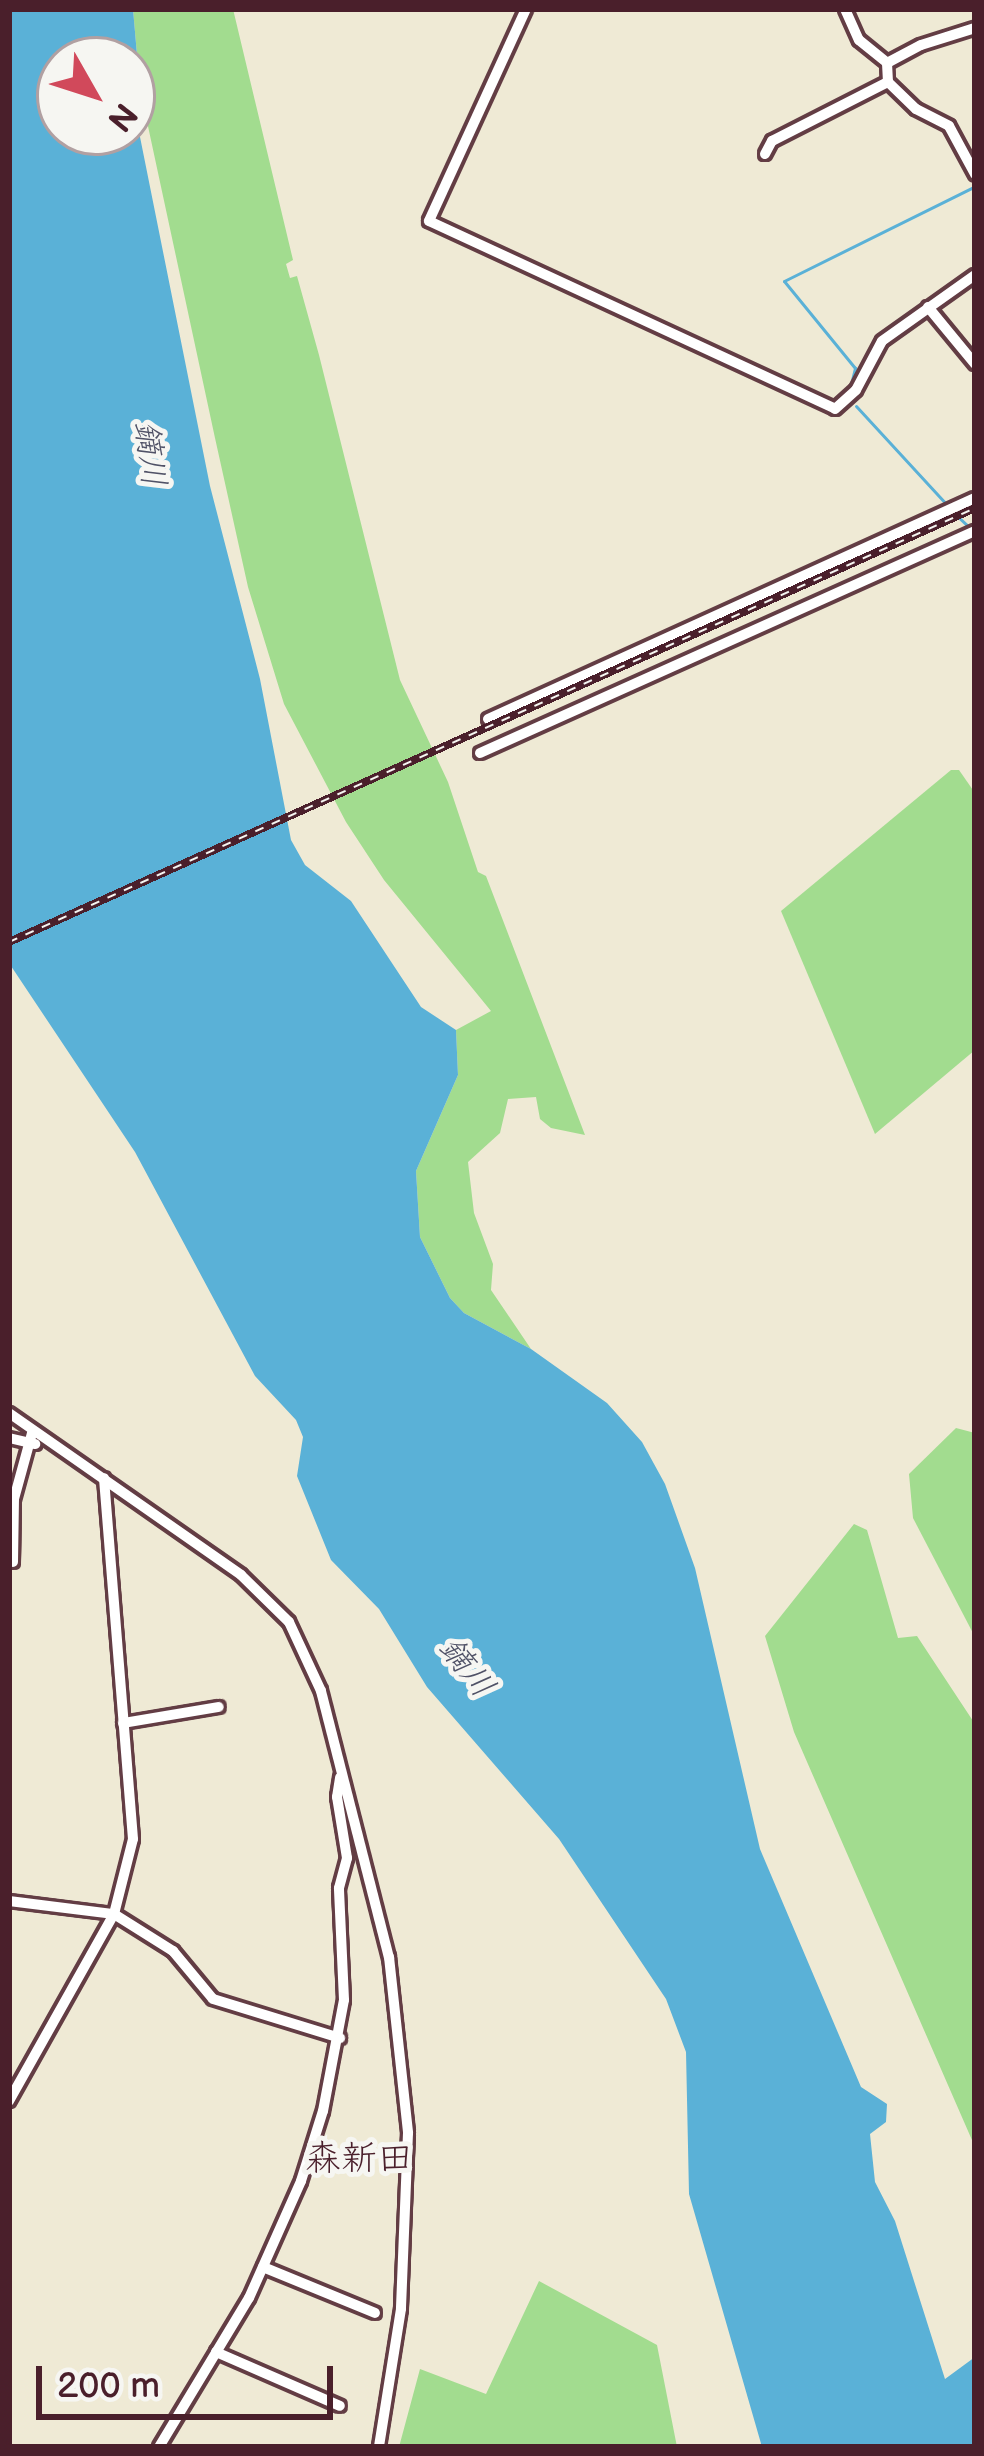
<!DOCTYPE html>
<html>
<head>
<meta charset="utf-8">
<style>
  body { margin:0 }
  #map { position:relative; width:984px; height:2456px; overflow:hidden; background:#efead5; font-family:"Balsamiq Sans","Klee One",sans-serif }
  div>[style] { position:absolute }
  .green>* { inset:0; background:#a2dc8f }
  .water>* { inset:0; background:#5ab1d7 }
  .stream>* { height:3px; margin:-1.5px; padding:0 1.5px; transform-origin:1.5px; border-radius:1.5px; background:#5ab1d7 }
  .roads { filter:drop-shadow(3px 0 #633d44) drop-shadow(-3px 0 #633d44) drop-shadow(0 3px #633d44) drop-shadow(0 -3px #633d44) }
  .minor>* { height:10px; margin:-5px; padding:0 5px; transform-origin:5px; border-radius:5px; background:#fff }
  .rail>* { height:8px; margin-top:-4px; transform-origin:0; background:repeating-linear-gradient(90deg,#f6f6f2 0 9px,#4a1f2b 0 18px); box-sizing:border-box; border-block:3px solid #4a1f2b }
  span { translate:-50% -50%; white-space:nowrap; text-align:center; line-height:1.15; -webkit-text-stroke:10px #f6f6f2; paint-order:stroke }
  .water-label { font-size:33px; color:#505267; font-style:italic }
  .quarter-label { font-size:36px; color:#4a1f2b }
  .frame { position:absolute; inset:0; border:12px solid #4a1f2b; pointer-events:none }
  .north { position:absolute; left:36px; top:36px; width:120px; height:120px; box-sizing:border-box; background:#f6f6f2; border:3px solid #b1a0a2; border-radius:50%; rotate:129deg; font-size:33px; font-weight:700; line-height:48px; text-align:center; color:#4a1f2b }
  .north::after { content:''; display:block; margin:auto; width:42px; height:54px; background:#d1495b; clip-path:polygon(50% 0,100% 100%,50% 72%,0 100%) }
  .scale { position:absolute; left:36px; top:2366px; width:297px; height:54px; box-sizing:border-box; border:6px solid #4a1f2b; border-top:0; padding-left:15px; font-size:36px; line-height:42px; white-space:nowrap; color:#4a1f2b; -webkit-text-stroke:9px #f6f6f2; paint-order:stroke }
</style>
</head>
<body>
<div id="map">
  <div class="green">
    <div style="clip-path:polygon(133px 9px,233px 9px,293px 260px,286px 264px,290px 278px,297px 276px,319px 355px,400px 680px,448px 782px,478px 872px,486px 876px,585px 1135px,551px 1128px,540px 1119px,536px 1097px,508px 1099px,500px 1133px,468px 1162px,474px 1213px,493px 1264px,491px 1290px,531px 1349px,464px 1313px,450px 1298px,420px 1237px,416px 1171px,458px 1075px,456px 1030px,491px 1011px,384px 880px,346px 822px,284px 704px,248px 587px,215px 438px,140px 89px)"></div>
    <div style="clip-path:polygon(951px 770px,959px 770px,975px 793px,975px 1050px,875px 1134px,781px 911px)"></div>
    <div style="clip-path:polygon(956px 1428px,975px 1433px,975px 1637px,913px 1518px,909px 1474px)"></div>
    <div style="clip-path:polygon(854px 1524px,867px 1530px,898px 1638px,917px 1636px,975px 1724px,975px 2147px,794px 1732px,765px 1636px)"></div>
    <div style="clip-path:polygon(539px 2281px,657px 2345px,677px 2447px,399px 2447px,420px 2369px,486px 2394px)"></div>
  </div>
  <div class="water">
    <div style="clip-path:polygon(9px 9px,133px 9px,140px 89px,132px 93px,132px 60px,60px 60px,60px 132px,132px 132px,132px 97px,210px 486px,260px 679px,291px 840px,305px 865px,351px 901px,421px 1007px,456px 1030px,458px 1075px,416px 1171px,420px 1237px,450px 1298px,464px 1313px,531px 1349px,607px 1403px,642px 1442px,665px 1484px,695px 1568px,760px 1849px,861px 2087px,887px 2104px,886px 2122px,870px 2134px,875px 2182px,895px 2221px,945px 2379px,975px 2357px,975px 2447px,762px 2447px,689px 2194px,686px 2052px,666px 1999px,559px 1839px,427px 1687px,379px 1609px,331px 1560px,297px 1476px,303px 1437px,296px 1420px,255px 1376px,135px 1152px,9px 963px)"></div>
  </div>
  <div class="stream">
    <div style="left:850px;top:388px;width:21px;rotate:-76deg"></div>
    <div style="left:855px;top:368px;width:112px;rotate:-129.2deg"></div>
    <div style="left:784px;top:281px;width:213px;rotate:-26.4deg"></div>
    <div style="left:856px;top:406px;width:136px;rotate:47.4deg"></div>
    <div style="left:954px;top:513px;width:21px;rotate:43deg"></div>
  </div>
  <div class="roads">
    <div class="minor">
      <div style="left:526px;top:9px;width:233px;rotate:114.6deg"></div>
      <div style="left:429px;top:221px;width:447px;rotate:24.8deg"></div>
      <div style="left:835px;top:409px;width:28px;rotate:-42deg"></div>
      <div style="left:856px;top:390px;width:55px;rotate:-62deg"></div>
      <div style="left:882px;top:341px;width:114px;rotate:-35.4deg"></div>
      <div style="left:845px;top:9px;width:34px;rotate:66deg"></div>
      <div style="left:859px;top:40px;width:36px;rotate:39deg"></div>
      <div style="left:887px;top:63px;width:19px;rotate:87deg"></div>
      <div style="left:888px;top:82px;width:39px;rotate:44deg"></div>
      <div style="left:916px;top:109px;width:37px;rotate:27deg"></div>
      <div style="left:949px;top:126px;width:55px;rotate:61.6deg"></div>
      <div style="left:887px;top:63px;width:38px;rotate:-28deg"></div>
      <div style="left:921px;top:45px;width:57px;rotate:-17.5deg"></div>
      <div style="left:765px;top:154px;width:15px;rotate:-62deg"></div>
      <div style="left:772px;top:141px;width:130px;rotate:-27deg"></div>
      <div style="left:928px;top:307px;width:74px;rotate:50.5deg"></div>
      <div style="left:488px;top:719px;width:535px;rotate:-24.41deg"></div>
      <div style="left:480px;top:753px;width:543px;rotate:-24.16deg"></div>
      <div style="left:9px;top:1413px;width:283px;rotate:34.9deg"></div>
      <div style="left:241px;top:1575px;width:67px;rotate:44.4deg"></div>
      <div style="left:289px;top:1622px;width:76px;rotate:65.1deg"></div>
      <div style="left:321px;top:1691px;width:275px;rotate:75.7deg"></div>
      <div style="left:389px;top:1957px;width:177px;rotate:83.8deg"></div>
      <div style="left:408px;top:2133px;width:176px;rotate:92.3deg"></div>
      <div style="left:401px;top:2309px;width:140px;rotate:99.1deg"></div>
      <div style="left:9px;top:1438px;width:27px;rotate:13deg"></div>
      <div style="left:13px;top:1562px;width:63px;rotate:-89.1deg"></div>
      <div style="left:14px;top:1499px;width:68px;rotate:-74.7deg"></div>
      <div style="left:123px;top:1723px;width:97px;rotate:-9.5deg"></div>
      <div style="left:9px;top:1901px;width:106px;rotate:7.1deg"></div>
      <div style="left:114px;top:1914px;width:70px;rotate:32.1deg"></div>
      <div style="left:173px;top:1951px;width:62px;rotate:50.2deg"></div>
      <div style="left:213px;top:1999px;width:133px;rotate:17.1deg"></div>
      <div style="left:9px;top:2101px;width:214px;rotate:-60.7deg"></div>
      <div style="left:114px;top:1914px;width:77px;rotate:-75.8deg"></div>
      <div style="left:133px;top:1839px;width:362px;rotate:-94.6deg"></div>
      <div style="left:263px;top:2267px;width:121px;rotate:22.3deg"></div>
      <div style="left:216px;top:2352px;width:135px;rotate:23.5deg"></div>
      <div style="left:159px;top:2447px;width:174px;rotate:-58.9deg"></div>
      <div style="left:249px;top:2298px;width:128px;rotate:-66deg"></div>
      <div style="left:301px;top:2181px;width:73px;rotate:-72.6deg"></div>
      <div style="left:323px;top:2111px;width:113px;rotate:-79.3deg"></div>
      <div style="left:344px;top:2000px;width:112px;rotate:-92.6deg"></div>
      <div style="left:339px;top:1888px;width:31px;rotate:-75deg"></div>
      <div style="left:347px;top:1858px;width:62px;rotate:-99.3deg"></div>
      <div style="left:337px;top:1797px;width:20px;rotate:-81deg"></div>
    </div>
  </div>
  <div class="rail">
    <div style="left:9px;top:942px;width:1059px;rotate:-24.19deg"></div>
  </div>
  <div class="water-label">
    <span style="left:149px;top:454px;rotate:83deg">鏑川</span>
    <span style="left:466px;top:1668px;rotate:52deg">鏑川</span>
  </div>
  <div class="quarter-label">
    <span style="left:359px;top:2160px">森新田</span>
  </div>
  <div class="frame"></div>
  <div class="north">N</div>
  <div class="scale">200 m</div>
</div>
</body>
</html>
